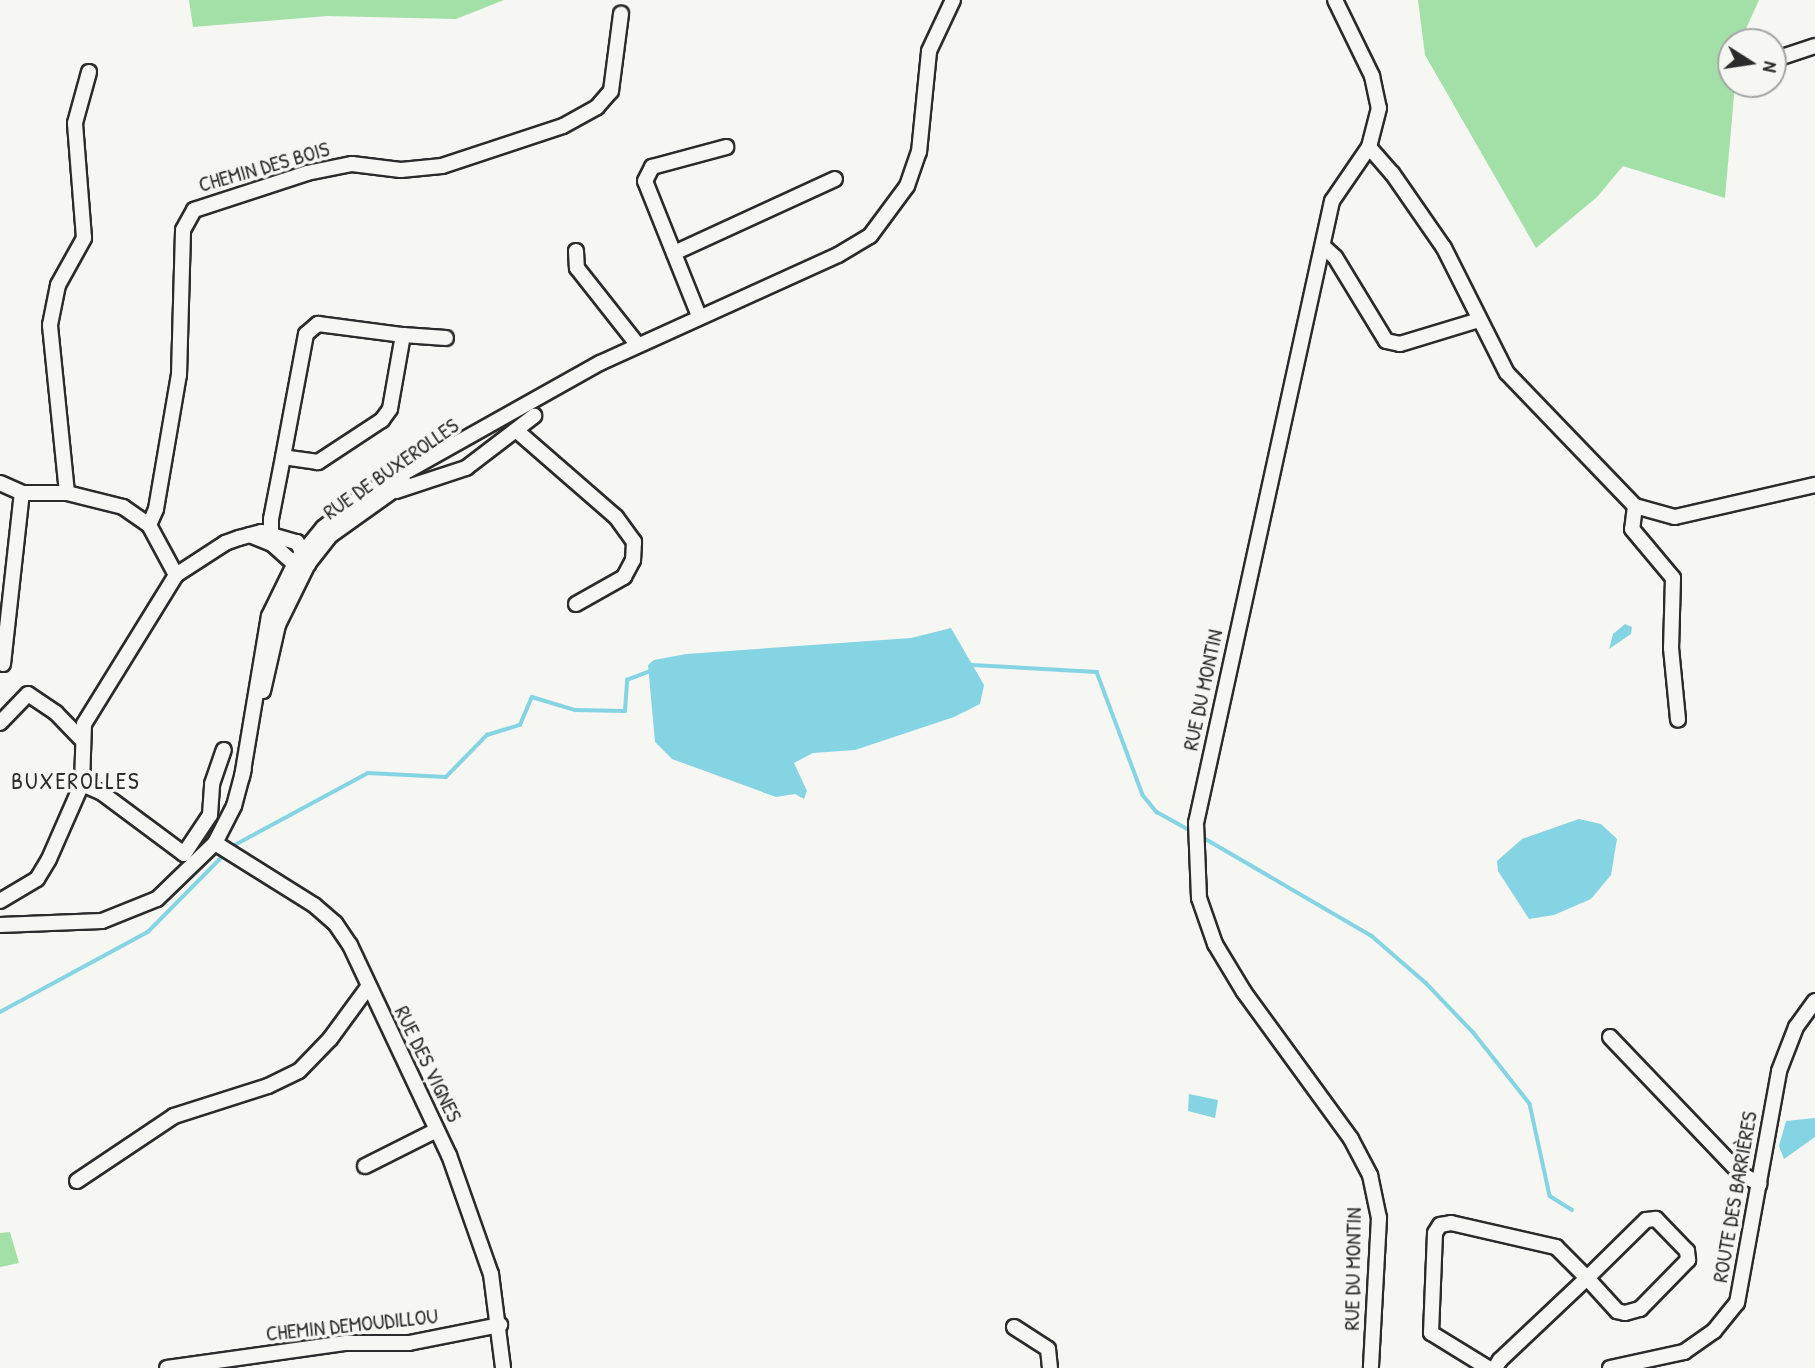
<!DOCTYPE html>
<html>
<head>
<meta charset="utf-8">
<style>
  body { margin:0 }
  #map { position:relative; width:1815px; height:1368px; overflow:hidden; background:#f6f6f2; font-family:"Patrick Hand",sans-serif }
  div>[style] { position:absolute }
  .green>* { inset:0; background:#a2e0a8 }
  .water>* { inset:0; background:#85d4e3 }
  .stream>* { height:3.5px; margin:-1.75px; padding:0 1.75px; transform-origin:1.75px; border-radius:1.75px; background:#85d4e3 }
  .roads { filter:drop-shadow(2px 0 #2b2b2b) drop-shadow(-2px 0 #2b2b2b) drop-shadow(0 2px #2b2b2b) drop-shadow(0 -2px #2b2b2b) }
  .minor>* { height:14px; margin:-7px; padding:0 7px; transform-origin:7px; border-radius:7px; background:#f6f6f2 }
  span { translate:-50% -50%; white-space:nowrap; text-align:center; line-height:1.15; -webkit-text-stroke:7px #f6f6f2; paint-order:stroke }
  .street-label { font-size:21px; color:#2b2b2b }
  .neighbourhood-label { font-size:23px; color:#2b2b2b; letter-spacing:2px }
  .north { position:absolute; left:1717px; top:28px; width:70px; height:70px; box-sizing:border-box; background:#f6f6f2; border:2px solid #a5a5a2; border-radius:50%; rotate:102deg; font-size:19px; font-weight:700; line-height:28px; text-align:center; color:#2b2b2b }
  .north::after { content:''; display:block; margin:auto; width:24px; height:32px; background:#2b2b2b; clip-path:polygon(50% 0,100% 100%,50% 72%,0 100%) }
</style>
</head>
<body>
<div id="map">
  <div class="green">
    <div style="clip-path:polygon(189px 0,504px 0,456px 19px,327px 16px,193px 27px)"></div>
    <div style="clip-path:polygon(1418px 0,1759px 0,1740px 42px,1731px 42px,1731px 84px,1735px 84px,1725px 198px,1623px 166px,1597px 197px,1536px 248px,1425px 55px)"></div>
    <div style="clip-path:polygon(10px 1232px,19px 1263px,0 1267px,0 1233px)"></div>
  </div>
  <div class="water">
    <div style="clip-path:polygon(1625px 624px,1632px 627px,1631px 634px,1609px 649px,1613px 634px)"></div>
    <div style="clip-path:polygon(951px 628px,984px 685px,980px 704px,954px 717px,855px 750px,813px 753px,794px 763px,807px 791px,804px 799px,795px 794px,776px 797px,672px 759px,655px 742px,648px 665px,654px 660px,686px 654px,911px 638px)"></div>
    <div style="clip-path:polygon(1579px 819px,1601px 824px,1617px 839px,1611px 875px,1591px 899px,1554px 915px,1529px 919px,1498px 871px,1497px 861px,1522px 839px)"></div>
    <div style="clip-path:polygon(1189px 1094px,1218px 1100px,1215px 1118px,1188px 1111px)"></div>
    <div style="clip-path:polygon(1815px 1118px,1815px 1137px,1784px 1159px,1779px 1146px,1786px 1121px)"></div>
  </div>
  <div class="stream">
    <div style="left:972px;top:665px;width:125px;rotate:3.2deg"></div>
    <div style="left:1097px;top:672px;width:131px;rotate:69.5deg"></div>
    <div style="left:1143px;top:795px;width:22px;rotate:51deg"></div>
    <div style="left:1157px;top:812px;width:35px;rotate:29deg"></div>
    <div style="left:1204px;top:838px;width:194px;rotate:30.3deg"></div>
    <div style="left:1372px;top:936px;width:72px;rotate:41deg"></div>
    <div style="left:1426px;top:983px;width:69px;rotate:46.2deg"></div>
    <div style="left:1474px;top:1033px;width:90px;rotate:51.7deg"></div>
    <div style="left:1530px;top:1104px;width:94px;rotate:77.7deg"></div>
    <div style="left:1550px;top:1196px;width:26px;rotate:32deg"></div>
    <div style="left:233px;top:846px;width:153px;rotate:-28.4deg"></div>
    <div style="left:368px;top:773px;width:78px;rotate:2.9deg"></div>
    <div style="left:446px;top:777px;width:59px;rotate:-45.7deg"></div>
    <div style="left:487px;top:735px;width:34px;rotate:-17deg"></div>
    <div style="left:520px;top:725px;width:30px;rotate:-67deg"></div>
    <div style="left:532px;top:697px;width:45px;rotate:16.8deg"></div>
    <div style="left:575px;top:710px;width:50px;rotate:1.1deg"></div>
    <div style="left:625px;top:711px;width:31px;rotate:-86deg"></div>
    <div style="left:627px;top:680px;width:25px;rotate:-21deg"></div>
    <div style="left:0;top:1012px;width:168px;rotate:-28.4deg"></div>
    <div style="left:148px;top:932px;width:104px;rotate:-45.4deg"></div>
  </div>
  <div class="roads">
    <div class="minor">
      <div style="left:1335px;top:0;width:85px;rotate:64deg"></div>
      <div style="left:1372px;top:76px;width:33px;rotate:78deg"></div>
      <div style="left:1379px;top:108px;width:40px;rotate:104.4deg"></div>
      <div style="left:1369px;top:147px;width:65px;rotate:124.4deg"></div>
      <div style="left:1332px;top:201px;width:637px;rotate:102.33deg"></div>
      <div style="left:1196px;top:823px;width:75px;rotate:87.7deg"></div>
      <div style="left:1199px;top:898px;width:49px;rotate:70.8deg"></div>
      <div style="left:1215px;top:944px;width:56px;rotate:58.9deg"></div>
      <div style="left:1244px;top:992px;width:182px;rotate:53.9deg"></div>
      <div style="left:1351px;top:1139px;width:41px;rotate:62.2deg"></div>
      <div style="left:1370px;top:1175px;width:44px;rotate:78.2deg"></div>
      <div style="left:1379px;top:1218px;width:150px;rotate:93.1deg"></div>
      <div style="left:1773px;top:60px;width:44px;rotate:-18.4deg"></div>
      <div style="left:1369px;top:147px;width:35px;rotate:49deg"></div>
      <div style="left:1392px;top:173px;width:91px;rotate:55.3deg"></div>
      <div style="left:1444px;top:248px;width:140px;rotate:63.3deg"></div>
      <div style="left:1507px;top:373px;width:185px;rotate:46.1deg"></div>
      <div style="left:1635px;top:506px;width:41px;rotate:15.4deg"></div>
      <div style="left:1675px;top:517px;width:144px;rotate:-12.9deg"></div>
      <div style="left:1323px;top:246px;width:16px;rotate:43deg"></div>
      <div style="left:1335px;top:257px;width:98px;rotate:58.7deg"></div>
      <div style="left:1386px;top:341px;width:14px;rotate:12deg"></div>
      <div style="left:1400px;top:344px;width:83px;rotate:-16.9deg"></div>
      <div style="left:576px;top:251px;width:17px;rotate:87deg"></div>
      <div style="left:577px;top:268px;width:97px;rotate:51.7deg"></div>
      <div style="left:674px;top:253px;width:177px;rotate:-24.7deg"></div>
      <div style="left:699px;top:316px;width:145px;rotate:-111.8deg"></div>
      <div style="left:645px;top:181px;width:16px;rotate:-63deg"></div>
      <div style="left:652px;top:167px;width:77px;rotate:-15.1deg"></div>
      <div style="left:403px;top:335px;width:43px;rotate:4deg"></div>
      <div style="left:517px;top:431px;width:131px;rotate:41deg"></div>
      <div style="left:616px;top:517px;width:31px;rotate:54deg"></div>
      <div style="left:634px;top:542px;width:18px;rotate:93deg"></div>
      <div style="left:633px;top:560px;width:19px;rotate:118deg"></div>
      <div style="left:624px;top:577px;width:55px;rotate:150.6deg"></div>
      <div style="left:0;top:483px;width:24px;rotate:24deg"></div>
      <div style="left:22px;top:493px;width:45px"></div>
      <div style="left:67px;top:493px;width:58px;rotate:14deg"></div>
      <div style="left:123px;top:507px;width:32px;rotate:35deg"></div>
      <div style="left:149px;top:525px;width:57px;rotate:61.6deg"></div>
      <div style="left:396px;top:491px;width:74px;rotate:-18.2deg"></div>
      <div style="left:466px;top:468px;width:86px;rotate:-37.4deg"></div>
      <div style="left:67px;top:493px;width:169px;rotate:-95.8deg"></div>
      <div style="left:50px;top:325px;width:41px;rotate:-78.7deg"></div>
      <div style="left:58px;top:285px;width:54px;rotate:-61deg"></div>
      <div style="left:84px;top:238px;width:115px;rotate:-94.5deg"></div>
      <div style="left:75px;top:123px;width:53px;rotate:-74.6deg"></div>
      <div style="left:1635px;top:506px;width:23px;rotate:97deg"></div>
      <div style="left:1632px;top:529px;width:64px;rotate:50.1deg"></div>
      <div style="left:1673px;top:578px;width:70px;rotate:91.6deg"></div>
      <div style="left:1671px;top:648px;width:72px;rotate:84.4deg"></div>
      <div style="left:149px;top:525px;width:17px;rotate:-66deg"></div>
      <div style="left:156px;top:509px;width:136px;rotate:-80.3deg"></div>
      <div style="left:179px;top:375px;width:145px;rotate:-88.4deg"></div>
      <div style="left:183px;top:230px;width:23px;rotate:-61deg"></div>
      <div style="left:194px;top:210px;width:119px;rotate:-18.1deg"></div>
      <div style="left:307px;top:173px;width:46px;rotate:-11.3deg"></div>
      <div style="left:352px;top:164px;width:49px;rotate:7deg"></div>
      <div style="left:401px;top:170px;width:41px;rotate:-5.6deg"></div>
      <div style="left:442px;top:166px;width:127px;rotate:-18.3deg"></div>
      <div style="left:563px;top:126px;width:39px;rotate:-29deg"></div>
      <div style="left:597px;top:107px;width:21px;rotate:-49deg"></div>
      <div style="left:611px;top:91px;width:78px;rotate:-82.6deg"></div>
      <div style="left:271px;top:532px;width:13px;rotate:-90deg"></div>
      <div style="left:271px;top:519px;width:63px;rotate:-79deg"></div>
      <div style="left:283px;top:457px;width:125px;rotate:-79.4deg"></div>
      <div style="left:306px;top:334px;width:16px;rotate:-40deg"></div>
      <div style="left:318px;top:324px;width:86px;rotate:7.4deg"></div>
      <div style="left:403px;top:335px;width:75px;rotate:100deg"></div>
      <div style="left:390px;top:409px;width:14px;rotate:126deg"></div>
      <div style="left:382px;top:420px;width:77px;rotate:146.7deg"></div>
      <div style="left:318px;top:462px;width:35px;rotate:-172deg"></div>
      <div style="left:3px;top:664px;width:172px;rotate:-83.7deg"></div>
      <div style="left:263px;top:691px;width:68px;rotate:-77.2deg"></div>
      <div style="left:278px;top:625px;width:68px;rotate:-63.8deg"></div>
      <div style="left:308px;top:564px;width:37px;rotate:-52deg"></div>
      <div style="left:331px;top:535px;width:90px;rotate:-35.5deg"></div>
      <div style="left:0;top:723px;width:40px;rotate:-46deg"></div>
      <div style="left:28px;top:694px;width:34px;rotate:34deg"></div>
      <div style="left:56px;top:713px;width:35px;rotate:46deg"></div>
      <div style="left:242px;top:777px;width:163px;rotate:-80.5deg"></div>
      <div style="left:269px;top:616px;width:61px;rotate:-63.9deg"></div>
      <div style="left:296px;top:561px;width:43px;rotate:-50.7deg"></div>
      <div style="left:323px;top:528px;width:49px;rotate:-39.2deg"></div>
      <div style="left:361px;top:497px;width:274px;rotate:-29.3deg"></div>
      <div style="left:600px;top:363px;width:261px;rotate:-24.4deg"></div>
      <div style="left:838px;top:255px;width:37px;rotate:-31deg"></div>
      <div style="left:870px;top:236px;width:62px;rotate:-53.5deg"></div>
      <div style="left:907px;top:186px;width:36px;rotate:-71deg"></div>
      <div style="left:919px;top:152px;width:101px;rotate:-84.3deg"></div>
      <div style="left:929px;top:51px;width:56px;rotate:-64.8deg"></div>
      <div style="left:82px;top:784px;width:22px;rotate:24deg"></div>
      <div style="left:102px;top:793px;width:102px;rotate:36.6deg"></div>
      <div style="left:184px;top:854px;width:47px;rotate:-56.3deg"></div>
      <div style="left:210px;top:815px;width:31px;rotate:-86deg"></div>
      <div style="left:212px;top:784px;width:36px;rotate:-71deg"></div>
      <div style="left:215px;top:843px;width:117px;rotate:32.1deg"></div>
      <div style="left:314px;top:905px;width:28px;rotate:41deg"></div>
      <div style="left:335px;top:923px;width:27px;rotate:56deg"></div>
      <div style="left:350px;top:945px;width:232px;rotate:64.8deg"></div>
      <div style="left:449px;top:1155px;width:126px;rotate:70.6deg"></div>
      <div style="left:491px;top:1274px;width:95px;rotate:82.7deg"></div>
      <div style="left:0;top:901px;width:43px;rotate:-30.7deg"></div>
      <div style="left:37px;top:879px;width:23px;rotate:-59deg"></div>
      <div style="left:49px;top:859px;width:82px;rotate:-66.3deg"></div>
      <div style="left:82px;top:784px;width:60px;rotate:-88.1deg"></div>
      <div style="left:84px;top:724px;width:175px;rotate:-58.3deg"></div>
      <div style="left:176px;top:575px;width:59px;rotate:-33.1deg"></div>
      <div style="left:225px;top:543px;width:15px;rotate:-20deg"></div>
      <div style="left:239px;top:538px;width:23px;rotate:-15deg"></div>
      <div style="left:261px;top:532px;width:37px;rotate:16deg"></div>
      <div style="left:297px;top:542px;width:25px;rotate:63deg"></div>
      <div style="left:308px;top:564px;width:18px;rotate:-167deg"></div>
      <div style="left:290px;top:560px;width:24px;rotate:-138deg"></div>
      <div style="left:272px;top:544px;width:24px;rotate:-158deg"></div>
      <div style="left:0;top:925px;width:102px;rotate:-2.2deg"></div>
      <div style="left:102px;top:921px;width:59px;rotate:-21.8deg"></div>
      <div style="left:157px;top:899px;width:81px;rotate:-44deg"></div>
      <div style="left:215px;top:843px;width:42px;rotate:-62.8deg"></div>
      <div style="left:234px;top:806px;width:38px;rotate:-75deg"></div>
      <div style="left:1610px;top:1037px;width:190px;rotate:46.3deg"></div>
      <div style="left:1741px;top:1174px;width:21px;rotate:28deg"></div>
      <div style="left:365px;top:1166px;width:80px;rotate:-26.6deg"></div>
      <div style="left:77px;top:1181px;width:117px;rotate:-33.8deg"></div>
      <div style="left:174px;top:1116px;width:99px;rotate:-17.7deg"></div>
      <div style="left:268px;top:1086px;width:34px;rotate:-26deg"></div>
      <div style="left:299px;top:1071px;width:45px;rotate:-45.9deg"></div>
      <div style="left:330px;top:1039px;width:64px;rotate:-53.8deg"></div>
      <div style="left:1014px;top:1327px;width:40px;rotate:32.9deg"></div>
      <div style="left:1048px;top:1349px;width:19px;rotate:84deg"></div>
      <div style="left:167px;top:1368px;width:181px;rotate:-8deg"></div>
      <div style="left:346px;top:1343px;width:63px"></div>
      <div style="left:409px;top:1343px;width:93px;rotate:-11.2deg"></div>
      <div style="left:1488px;top:1368px;width:67px;rotate:-148.4deg"></div>
      <div style="left:1431px;top:1333px;width:100px;rotate:-87.7deg"></div>
      <div style="left:1435px;top:1233px;width:9px;rotate:-58deg"></div>
      <div style="left:1440px;top:1225px;width:11px;rotate:-10deg"></div>
      <div style="left:1451px;top:1223px;width:108px;rotate:12.9deg"></div>
      <div style="left:1556px;top:1247px;width:44px;rotate:45deg"></div>
      <div style="left:1587px;top:1278px;width:45px;rotate:47.7deg"></div>
      <div style="left:1617px;top:1311px;width:8px;rotate:14deg"></div>
      <div style="left:1625px;top:1313px;width:16px;rotate:-15deg"></div>
      <div style="left:1640px;top:1309px;width:69px;rotate:-45.6deg"></div>
      <div style="left:1688px;top:1260px;width:9px;rotate:-96deg"></div>
      <div style="left:1687px;top:1251px;width:45px;rotate:-134.1deg"></div>
      <div style="left:1656px;top:1219px;width:10px;rotate:174deg"></div>
      <div style="left:1646px;top:1220px;width:83px;rotate:135.5deg"></div>
      <div style="left:1587px;top:1278px;width:120px;rotate:136.7deg"></div>
      <div style="left:1500px;top:1360px;width:9px;rotate:122deg"></div>
      <div style="left:1610px;top:1368px;width:76px;rotate:-12.2deg"></div>
      <div style="left:1684px;top:1352px;width:37px;rotate:-35deg"></div>
      <div style="left:1714px;top:1331px;width:36px;rotate:-51deg"></div>
      <div style="left:1737px;top:1303px;width:236px;rotate:-79.7deg"></div>
      <div style="left:1779px;top:1071px;width:47px;rotate:-68.9deg"></div>
      <div style="left:1796px;top:1027px;width:32px;rotate:-54deg"></div>
    </div>
  </div>
  <div class="street-label">
    <span style="left:264px;top:167px;rotate:-16deg">CHEMIN DES BOIS</span>
    <span style="left:391px;top:469px;rotate:-35deg">RUE DE BUXEROLLES</span>
    <span style="left:1203px;top:690px;rotate:-78deg">RUE DU MONTIN</span>
    <span style="left:428px;top:1064px;rotate:64deg">RUE DES VIGNES</span>
    <span style="left:1735px;top:1197px;rotate:-80deg">ROUTE DES BARRIÈRES</span>
    <span style="left:1353px;top:1269px;rotate:-89deg">RUE DU MONTIN</span>
    <span style="left:352px;top:1325px;rotate:-6deg">CHEMIN DEMOUDILLOU</span>
  </div>
  <div class="neighbourhood-label">
    <span style="left:76px;top:781px">BUXEROLLES</span>
  </div>
  <div class="north">N</div>
</div>
</body>
</html>
